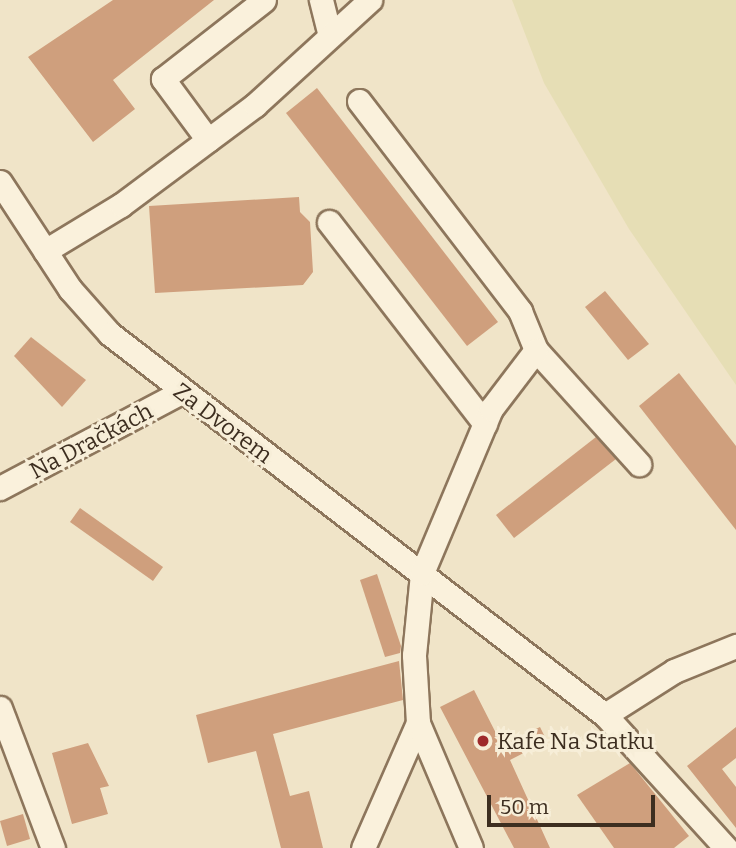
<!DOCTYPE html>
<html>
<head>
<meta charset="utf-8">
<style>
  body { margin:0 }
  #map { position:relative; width:736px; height:848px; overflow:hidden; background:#f0e4c8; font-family:Bitter,serif }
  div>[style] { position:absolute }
  .farmland>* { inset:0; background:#e6deb5 }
  .building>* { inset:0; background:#cf9f7d }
  .roads { filter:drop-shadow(2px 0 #8d765c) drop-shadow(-2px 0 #8d765c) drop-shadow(0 2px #8d765c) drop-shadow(0 -2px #8d765c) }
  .minor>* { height:23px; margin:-11.5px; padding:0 11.5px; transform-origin:11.5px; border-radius:11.5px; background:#faf1dc }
  .dots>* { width:19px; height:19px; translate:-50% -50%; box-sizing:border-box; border:4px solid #f7eed8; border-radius:50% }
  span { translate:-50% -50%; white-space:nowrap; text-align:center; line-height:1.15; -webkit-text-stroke:6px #f7eed8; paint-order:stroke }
  .street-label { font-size:23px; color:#3d2e20 }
  .poi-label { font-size:23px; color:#3d2e20 }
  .left { translate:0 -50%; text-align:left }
  .scale { position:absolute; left:487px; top:795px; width:168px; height:32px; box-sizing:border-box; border:4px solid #3d2e20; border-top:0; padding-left:9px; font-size:21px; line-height:24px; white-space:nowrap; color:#3d2e20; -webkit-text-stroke:5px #f7eed8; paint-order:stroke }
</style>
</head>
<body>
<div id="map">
  <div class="farmland">
    <div style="clip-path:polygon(512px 0,736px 0,736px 385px,629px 229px,544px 83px)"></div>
  </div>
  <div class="building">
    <div style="clip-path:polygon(113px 0,214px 0,113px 80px,135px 109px,93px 142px,28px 57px)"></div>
    <div style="clip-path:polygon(317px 88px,498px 322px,467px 346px,286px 113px)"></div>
    <div style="clip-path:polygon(299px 197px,300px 212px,310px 222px,313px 272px,303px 285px,155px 293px,149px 206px)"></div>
    <div style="clip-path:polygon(605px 291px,649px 344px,628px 360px,585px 307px)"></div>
    <div style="clip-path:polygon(31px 337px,86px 380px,62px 407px,14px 356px)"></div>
    <div style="clip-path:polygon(679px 373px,736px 446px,736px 530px,639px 406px)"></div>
    <div style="clip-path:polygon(596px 437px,616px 459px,514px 538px,496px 515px)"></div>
    <div style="clip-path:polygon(80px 508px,163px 567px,153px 581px,70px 522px)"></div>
    <div style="clip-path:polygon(377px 574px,401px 646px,400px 653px,385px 657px,360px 580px)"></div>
    <div style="clip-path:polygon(399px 661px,403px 700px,273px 734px,290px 796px,309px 791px,323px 848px,281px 848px,256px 751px,208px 763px,196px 715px)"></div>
    <div style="clip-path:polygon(474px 690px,502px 745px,540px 727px,547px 741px,510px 760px,550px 848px,514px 848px,440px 707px)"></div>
    <div style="clip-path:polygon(736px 727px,736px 758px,722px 769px,736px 787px,736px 828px,687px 766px)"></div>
    <div style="clip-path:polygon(88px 743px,109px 786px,100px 788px,108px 814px,72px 824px,52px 753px)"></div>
    <div style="clip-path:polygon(630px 763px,689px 836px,674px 848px,614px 848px,577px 795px)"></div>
    <div style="clip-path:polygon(23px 814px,30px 839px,7px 846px,0 821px)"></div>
  </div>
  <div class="roads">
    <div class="minor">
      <div style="left:321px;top:0;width:34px;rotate:76deg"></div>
      <div style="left:359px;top:101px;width:265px;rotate:52.5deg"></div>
      <div style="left:520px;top:311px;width:42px;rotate:67.7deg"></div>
      <div style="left:536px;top:350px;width:154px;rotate:47.9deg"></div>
      <div style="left:208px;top:140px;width:76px;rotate:-126.4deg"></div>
      <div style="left:163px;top:79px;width:128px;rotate:-38deg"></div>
      <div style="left:0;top:182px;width:128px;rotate:56.8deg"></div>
      <div style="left:70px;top:289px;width:60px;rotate:48.4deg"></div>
      <div style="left:110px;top:334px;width:625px;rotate:37.59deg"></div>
      <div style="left:605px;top:715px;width:180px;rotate:47.7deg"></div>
      <div style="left:329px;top:222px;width:255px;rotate:52.3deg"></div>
      <div style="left:45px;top:251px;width:89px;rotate:-31.2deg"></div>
      <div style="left:121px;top:205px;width:167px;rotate:-36.7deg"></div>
      <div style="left:255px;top:105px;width:156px;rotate:-42.4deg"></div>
      <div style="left:0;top:488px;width:205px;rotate:-27.9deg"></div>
      <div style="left:0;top:708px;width:150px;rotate:69.3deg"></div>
      <div style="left:605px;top:715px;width:82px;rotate:-32.5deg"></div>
      <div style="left:674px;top:671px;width:67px;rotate:-22deg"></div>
      <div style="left:363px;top:848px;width:137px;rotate:-66.3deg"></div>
      <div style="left:471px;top:848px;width:136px;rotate:-113deg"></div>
      <div style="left:418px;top:723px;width:68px;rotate:-93.4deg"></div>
      <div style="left:414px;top:655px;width:82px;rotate:-84.4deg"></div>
      <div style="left:422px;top:573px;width:178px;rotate:-67.2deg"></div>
      <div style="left:491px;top:409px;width:74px;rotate:-52.7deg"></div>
    </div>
  </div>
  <div class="dots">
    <div style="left:483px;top:741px;background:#9e2a2b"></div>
  </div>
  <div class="street-label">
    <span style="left:223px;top:423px;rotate:37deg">Za Dvorem</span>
    <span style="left:91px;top:441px;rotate:-28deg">Na Dračkách</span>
  </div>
  <div class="poi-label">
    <span class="left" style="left:497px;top:741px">Kafe Na Statku</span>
  </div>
  <div class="scale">50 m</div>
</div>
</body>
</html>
